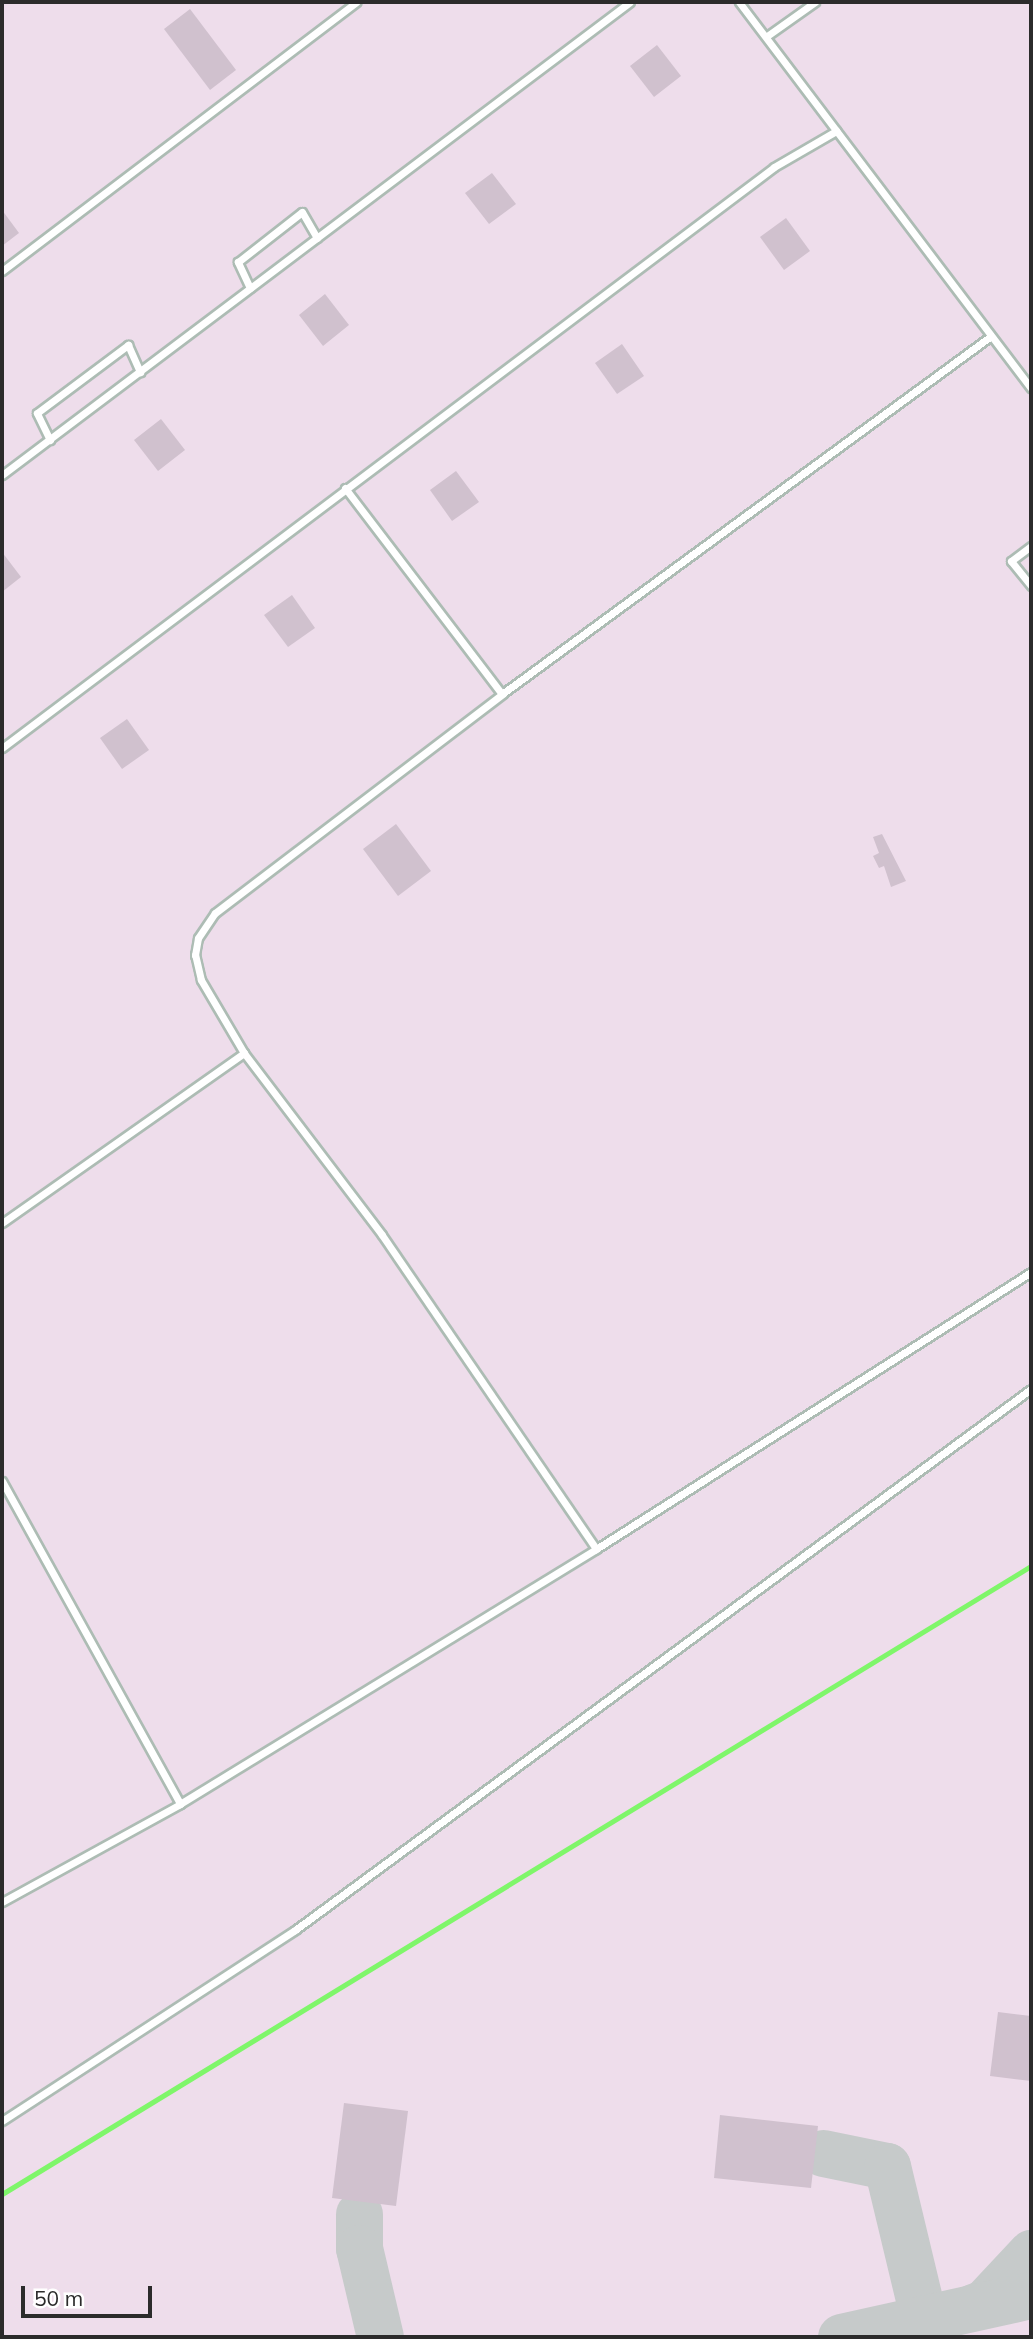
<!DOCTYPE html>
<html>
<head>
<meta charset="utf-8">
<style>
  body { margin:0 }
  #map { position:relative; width:1033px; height:2339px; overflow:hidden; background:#eeddeb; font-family:Mulish,sans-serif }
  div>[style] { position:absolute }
  .stream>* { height:5px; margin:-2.5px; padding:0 2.5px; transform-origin:2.5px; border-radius:2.5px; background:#7ff66a }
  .taxiway>* { height:47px; margin:-23.5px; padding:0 23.5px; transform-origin:23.5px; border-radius:23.5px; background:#c6caca }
  .building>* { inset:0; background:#d0c1ce }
  .roads { filter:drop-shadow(2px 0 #adbcb4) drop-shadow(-2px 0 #adbcb4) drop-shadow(0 2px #adbcb4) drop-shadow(0 -2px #adbcb4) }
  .lane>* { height:7px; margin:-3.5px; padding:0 3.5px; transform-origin:3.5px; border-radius:3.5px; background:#fff }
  span { translate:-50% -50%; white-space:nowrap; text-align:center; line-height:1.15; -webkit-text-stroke:6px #fff; paint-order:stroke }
  .frame { position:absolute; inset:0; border:4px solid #2b2b2b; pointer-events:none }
  .scale { position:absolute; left:21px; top:2286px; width:131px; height:32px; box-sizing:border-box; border:4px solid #2b2b2b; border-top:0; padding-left:9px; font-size:21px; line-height:24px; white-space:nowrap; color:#2b2b2b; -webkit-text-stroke:5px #fff; paint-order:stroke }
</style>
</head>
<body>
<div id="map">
  <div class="stream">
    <div style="left:2px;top:2194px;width:1205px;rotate:-31.4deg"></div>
  </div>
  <div class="taxiway">
    <div style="left:823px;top:2153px;width:65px;rotate:11.5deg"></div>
    <div style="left:887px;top:2166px;width:133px;rotate:76.5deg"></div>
    <div style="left:359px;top:2214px;width:34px;rotate:90deg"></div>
    <div style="left:359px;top:2248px;width:91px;rotate:76.7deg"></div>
    <div style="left:973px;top:2307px;width:12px;rotate:-20deg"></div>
    <div style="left:984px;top:2303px;width:69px;rotate:-46.8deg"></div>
    <div style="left:841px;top:2337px;width:195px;rotate:-12.5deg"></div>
  </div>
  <div class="building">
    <div style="clip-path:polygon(190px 9px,236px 70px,210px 90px,164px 29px)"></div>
    <div style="clip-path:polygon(657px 45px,681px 76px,654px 97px,630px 66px)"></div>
    <div style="clip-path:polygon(492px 173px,516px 204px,489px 224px,465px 193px)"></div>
    <div style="clip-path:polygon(2px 210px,19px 233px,2px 246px)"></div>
    <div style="clip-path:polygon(786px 218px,810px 251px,784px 270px,760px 237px)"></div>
    <div style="clip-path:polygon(325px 294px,349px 325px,323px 346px,299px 315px)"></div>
    <div style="clip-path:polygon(622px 344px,644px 376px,617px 394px,595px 363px)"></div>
    <div style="clip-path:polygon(161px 419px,185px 450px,158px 471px,134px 440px)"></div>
    <div style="clip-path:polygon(456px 471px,479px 502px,452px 521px,430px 490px)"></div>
    <div style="clip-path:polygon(2px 552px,21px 577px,2px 592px)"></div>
    <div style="clip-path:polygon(292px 595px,315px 628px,288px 647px,264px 615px)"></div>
    <div style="clip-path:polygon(127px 719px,149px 750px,122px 769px,100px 738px)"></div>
    <div style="clip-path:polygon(396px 824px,431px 871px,398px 896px,363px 849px)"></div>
    <div style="clip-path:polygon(882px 834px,906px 881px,891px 887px,884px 866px,879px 868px,873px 856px,879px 853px,873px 837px)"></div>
    <div style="clip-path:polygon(998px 2012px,1031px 2016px,1031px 2081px,990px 2076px)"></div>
    <div style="clip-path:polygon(344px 2103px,408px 2111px,396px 2206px,332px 2198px)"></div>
    <div style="clip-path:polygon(720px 2115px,818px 2126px,811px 2188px,714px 2178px)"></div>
  </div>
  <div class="roads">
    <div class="lane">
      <div style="left:739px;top:2px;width:484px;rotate:52.9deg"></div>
      <div style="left:767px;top:36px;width:59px;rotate:-35.3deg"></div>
      <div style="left:2px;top:271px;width:445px;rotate:-37.2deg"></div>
      <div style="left:250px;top:288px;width:29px;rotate:-115deg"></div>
      <div style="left:238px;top:262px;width:81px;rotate:-38deg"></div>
      <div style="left:302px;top:212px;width:30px;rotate:60deg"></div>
      <div style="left:50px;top:440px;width:30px;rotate:-116deg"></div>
      <div style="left:37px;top:413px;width:114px;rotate:-36.8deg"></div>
      <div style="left:128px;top:345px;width:30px;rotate:66deg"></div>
      <div style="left:2px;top:475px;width:786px;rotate:-36.99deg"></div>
      <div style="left:345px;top:488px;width:259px;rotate:52.7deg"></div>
      <div style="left:1031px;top:546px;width:25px;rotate:143deg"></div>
      <div style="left:1011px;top:561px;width:32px;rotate:51deg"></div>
      <div style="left:2px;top:748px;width:966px;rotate:-36.96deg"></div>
      <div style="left:774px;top:167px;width:72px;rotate:-30.1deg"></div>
      <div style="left:244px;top:1053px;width:85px;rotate:-120.5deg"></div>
      <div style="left:201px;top:980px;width:26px;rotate:-103deg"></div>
      <div style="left:195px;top:955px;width:17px;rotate:-80deg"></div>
      <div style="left:198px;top:938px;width:30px;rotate:-56deg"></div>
      <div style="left:215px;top:913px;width:361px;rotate:-37.3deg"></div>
      <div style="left:502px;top:694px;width:606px;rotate:-36.21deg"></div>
      <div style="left:2px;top:1223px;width:296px;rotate:-35.1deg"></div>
      <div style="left:244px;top:1053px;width:228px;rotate:52.8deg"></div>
      <div style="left:382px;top:1235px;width:380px;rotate:55.7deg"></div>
      <div style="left:2px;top:1481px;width:369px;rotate:61.1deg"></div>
      <div style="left:2px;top:1902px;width:203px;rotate:-28.8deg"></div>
      <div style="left:180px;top:1804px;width:488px;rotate:-31.5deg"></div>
      <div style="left:596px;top:1549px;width:516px;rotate:-32.49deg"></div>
      <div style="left:2px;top:2121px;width:350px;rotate:-33.1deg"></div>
      <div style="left:295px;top:1930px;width:913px;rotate:-36.32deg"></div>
    </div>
  </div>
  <div class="frame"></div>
  <div class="scale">50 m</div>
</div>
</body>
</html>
